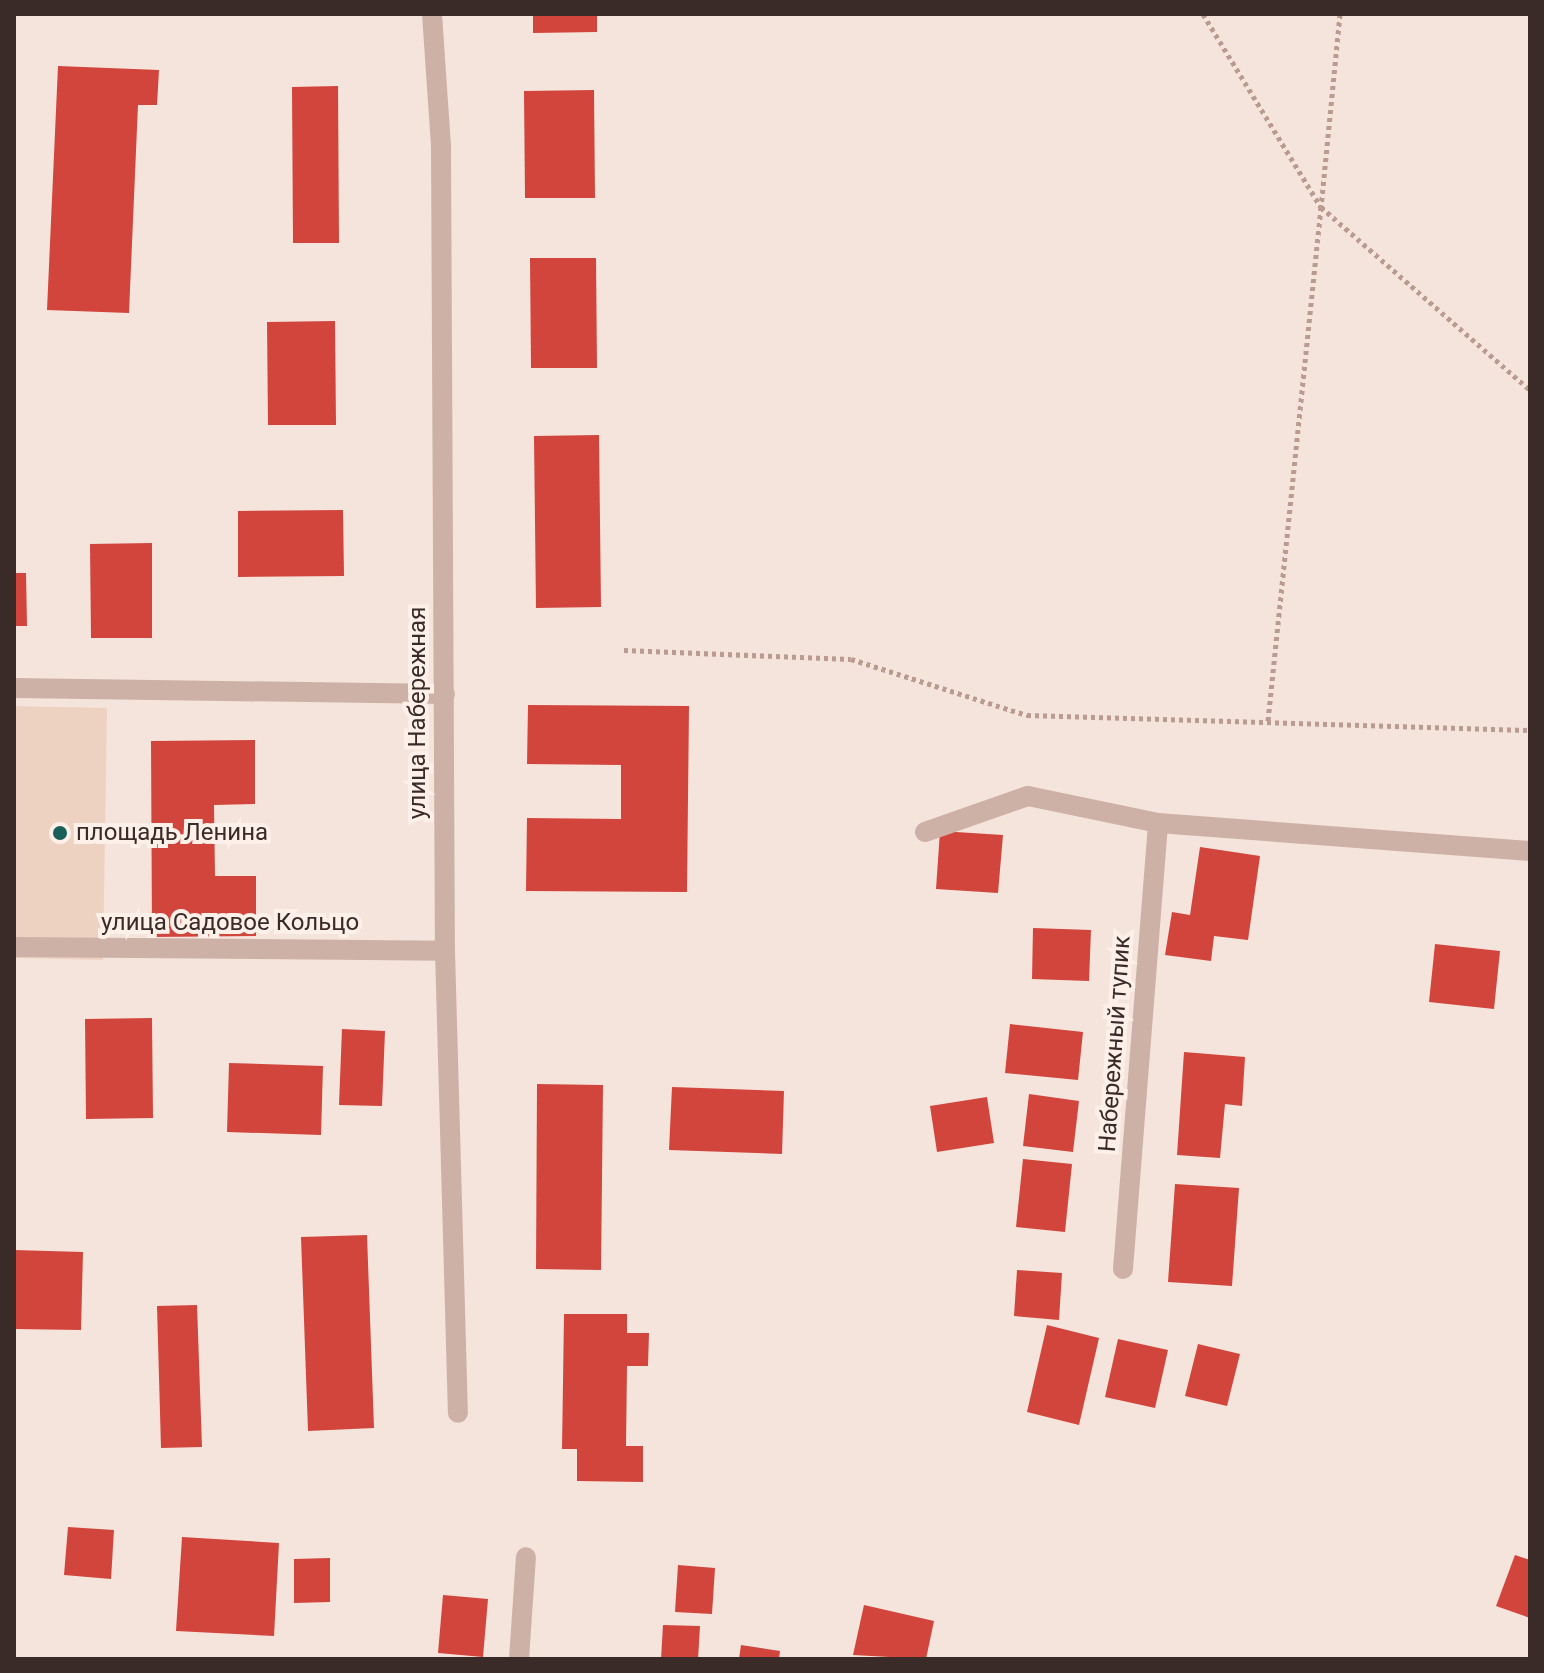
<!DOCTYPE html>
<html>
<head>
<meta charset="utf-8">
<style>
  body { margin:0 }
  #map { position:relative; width:1544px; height:1673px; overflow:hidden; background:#f5e4dc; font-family:Roboto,sans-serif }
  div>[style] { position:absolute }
  .plaza>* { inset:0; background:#eed2c1 }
  .building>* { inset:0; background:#d2453c }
  .path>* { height:5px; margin-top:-2.5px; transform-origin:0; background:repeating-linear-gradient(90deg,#ba9b90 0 4px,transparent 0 8px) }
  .minor>* { height:20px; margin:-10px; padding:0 10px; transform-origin:10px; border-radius:10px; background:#ceb1a6 }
  .dots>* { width:22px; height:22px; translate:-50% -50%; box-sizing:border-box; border:4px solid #fcf0e9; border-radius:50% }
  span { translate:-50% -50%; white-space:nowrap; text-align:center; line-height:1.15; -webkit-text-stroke:8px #fcf0e9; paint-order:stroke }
  .street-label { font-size:24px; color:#3a2a28 }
  .poi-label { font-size:24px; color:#3a2a28 }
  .left { translate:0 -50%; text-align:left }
  .frame { position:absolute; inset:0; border:16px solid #3a2a28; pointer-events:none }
</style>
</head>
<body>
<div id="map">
  <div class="plaza">
    <div style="clip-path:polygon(14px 706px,107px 708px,103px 960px,14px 958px)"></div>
  </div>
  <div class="building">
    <div style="clip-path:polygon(533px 14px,597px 14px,597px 32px,533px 33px)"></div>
    <div style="clip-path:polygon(58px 66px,159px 70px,157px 105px,138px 105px,129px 313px,47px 310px)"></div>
    <div style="clip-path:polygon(338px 86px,339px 243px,293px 243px,292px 87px)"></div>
    <div style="clip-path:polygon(594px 90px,595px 198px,525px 198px,524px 91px)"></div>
    <div style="clip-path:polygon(530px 258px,596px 258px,597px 368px,531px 368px)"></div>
    <div style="clip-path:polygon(335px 321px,336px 425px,268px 425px,267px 322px)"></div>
    <div style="clip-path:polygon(599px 435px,601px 607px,536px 608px,534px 436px)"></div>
    <div style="clip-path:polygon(343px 510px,344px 576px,238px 577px,238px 511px)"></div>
    <div style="clip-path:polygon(152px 543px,152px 638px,91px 638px,90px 544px)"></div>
    <div style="clip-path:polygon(14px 573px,26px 573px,27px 626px,14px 626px)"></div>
    <div style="clip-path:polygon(528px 705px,689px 706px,687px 892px,526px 891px,527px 818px,621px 819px,621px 765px,527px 764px)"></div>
    <div style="clip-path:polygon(255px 740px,255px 804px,214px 805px,215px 876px,256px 876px,256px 936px,152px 937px,151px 741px)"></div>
    <div style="clip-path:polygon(940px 831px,1003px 835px,998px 893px,936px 889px)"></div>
    <div style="clip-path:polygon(1200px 847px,1260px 856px,1248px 940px,1214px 936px,1211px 961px,1165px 955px,1172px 912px,1190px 915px)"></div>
    <div style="clip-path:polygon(1033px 928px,1091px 930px,1089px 981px,1032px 979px)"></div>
    <div style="clip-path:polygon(1435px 944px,1500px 951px,1494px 1009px,1429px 1002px)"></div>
    <div style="clip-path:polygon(152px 1018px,153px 1118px,86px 1119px,85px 1019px)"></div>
    <div style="clip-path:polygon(1010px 1024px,1083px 1032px,1078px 1080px,1005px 1073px)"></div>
    <div style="clip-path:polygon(342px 1029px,385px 1031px,382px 1106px,339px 1105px)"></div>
    <div style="clip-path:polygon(1184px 1052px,1245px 1057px,1242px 1106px,1225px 1104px,1220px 1158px,1177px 1155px)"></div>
    <div style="clip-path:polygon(229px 1063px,323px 1066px,321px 1135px,227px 1132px)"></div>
    <div style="clip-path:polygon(537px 1084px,603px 1085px,601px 1270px,536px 1269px)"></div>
    <div style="clip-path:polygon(672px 1087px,784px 1091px,782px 1154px,669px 1150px)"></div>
    <div style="clip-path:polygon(1029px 1094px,1079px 1101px,1073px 1152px,1023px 1146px)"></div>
    <div style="clip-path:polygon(987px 1097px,994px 1143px,937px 1152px,930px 1106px)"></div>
    <div style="clip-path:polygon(1023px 1159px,1072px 1164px,1065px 1232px,1016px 1227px)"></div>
    <div style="clip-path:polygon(1175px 1184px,1239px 1188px,1232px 1286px,1168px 1282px)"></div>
    <div style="clip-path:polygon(367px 1235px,374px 1428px,308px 1431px,301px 1237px)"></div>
    <div style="clip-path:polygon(14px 1250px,83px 1252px,81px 1330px,14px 1329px)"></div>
    <div style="clip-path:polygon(1017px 1270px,1062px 1273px,1059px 1320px,1014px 1316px)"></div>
    <div style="clip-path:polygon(197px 1305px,202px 1447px,161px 1448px,157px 1306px)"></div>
    <div style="clip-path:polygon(564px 1314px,627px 1314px,627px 1333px,649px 1333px,648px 1366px,627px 1366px,626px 1446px,643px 1446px,643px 1482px,577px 1481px,577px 1449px,562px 1449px)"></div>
    <div style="clip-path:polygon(1047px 1325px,1099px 1338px,1079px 1425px,1027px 1412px)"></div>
    <div style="clip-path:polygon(1118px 1339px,1168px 1350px,1155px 1408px,1105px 1397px)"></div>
    <div style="clip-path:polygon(1198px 1344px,1240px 1354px,1227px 1406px,1185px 1396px)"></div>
    <div style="clip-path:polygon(68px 1527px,114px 1530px,111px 1579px,64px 1575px)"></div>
    <div style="clip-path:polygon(182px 1537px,279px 1543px,274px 1636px,176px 1631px)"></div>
    <div style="clip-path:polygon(1515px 1555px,1530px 1560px,1530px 1618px,1496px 1606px)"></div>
    <div style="clip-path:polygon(330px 1558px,330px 1602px,294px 1603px,294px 1559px)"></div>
    <div style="clip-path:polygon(678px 1565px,715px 1568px,712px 1614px,675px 1612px)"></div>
    <div style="clip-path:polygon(443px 1595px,488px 1599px,483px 1657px,438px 1653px)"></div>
    <div style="clip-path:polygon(864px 1605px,934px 1621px,926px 1659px,853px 1655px)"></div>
    <div style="clip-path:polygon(663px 1625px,700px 1626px,698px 1659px,661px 1659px)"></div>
    <div style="clip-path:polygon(741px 1645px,780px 1651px,779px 1659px,739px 1659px)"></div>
  </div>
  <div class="path">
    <div style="left:1203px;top:14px;width:226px;rotate:58.6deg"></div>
    <div style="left:1321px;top:207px;width:517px;rotate:95.89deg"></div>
    <div style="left:1340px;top:14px;width:194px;rotate:95.6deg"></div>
    <div style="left:1321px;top:207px;width:278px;rotate:41.2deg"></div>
    <div style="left:624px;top:650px;width:227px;rotate:2.3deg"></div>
    <div style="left:851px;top:659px;width:185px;rotate:17.7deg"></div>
    <div style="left:1027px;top:715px;width:503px;rotate:1.71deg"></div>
  </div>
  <div class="minor">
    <div style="left:432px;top:14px;width:132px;rotate:86.1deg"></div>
    <div style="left:441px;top:146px;width:805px;rotate:89.72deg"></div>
    <div style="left:445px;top:951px;width:462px;rotate:88.4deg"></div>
    <div style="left:14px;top:688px;width:431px;rotate:0.8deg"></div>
    <div style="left:925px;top:832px;width:109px;rotate:-19.3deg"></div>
    <div style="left:1028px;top:796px;width:133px;rotate:11.7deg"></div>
    <div style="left:1158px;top:823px;width:373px;rotate:4.3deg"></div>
    <div style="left:14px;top:947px;width:431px;rotate:0.5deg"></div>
    <div style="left:1123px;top:1269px;width:447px;rotate:-85.5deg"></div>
    <div style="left:519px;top:1659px;width:102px;rotate:-86.1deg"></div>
  </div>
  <div class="dots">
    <div style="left:60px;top:833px;background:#186058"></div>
  </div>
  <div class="street-label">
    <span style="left:418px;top:713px;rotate:-90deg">улица Набережная</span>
    <span style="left:230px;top:923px">улица Садовое Кольцо</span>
    <span style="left:1115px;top:1044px;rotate:-86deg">Набережный тупик</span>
  </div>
  <div class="poi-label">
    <span class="left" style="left:76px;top:833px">площадь Ленина</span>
  </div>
  <div class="frame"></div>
</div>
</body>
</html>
